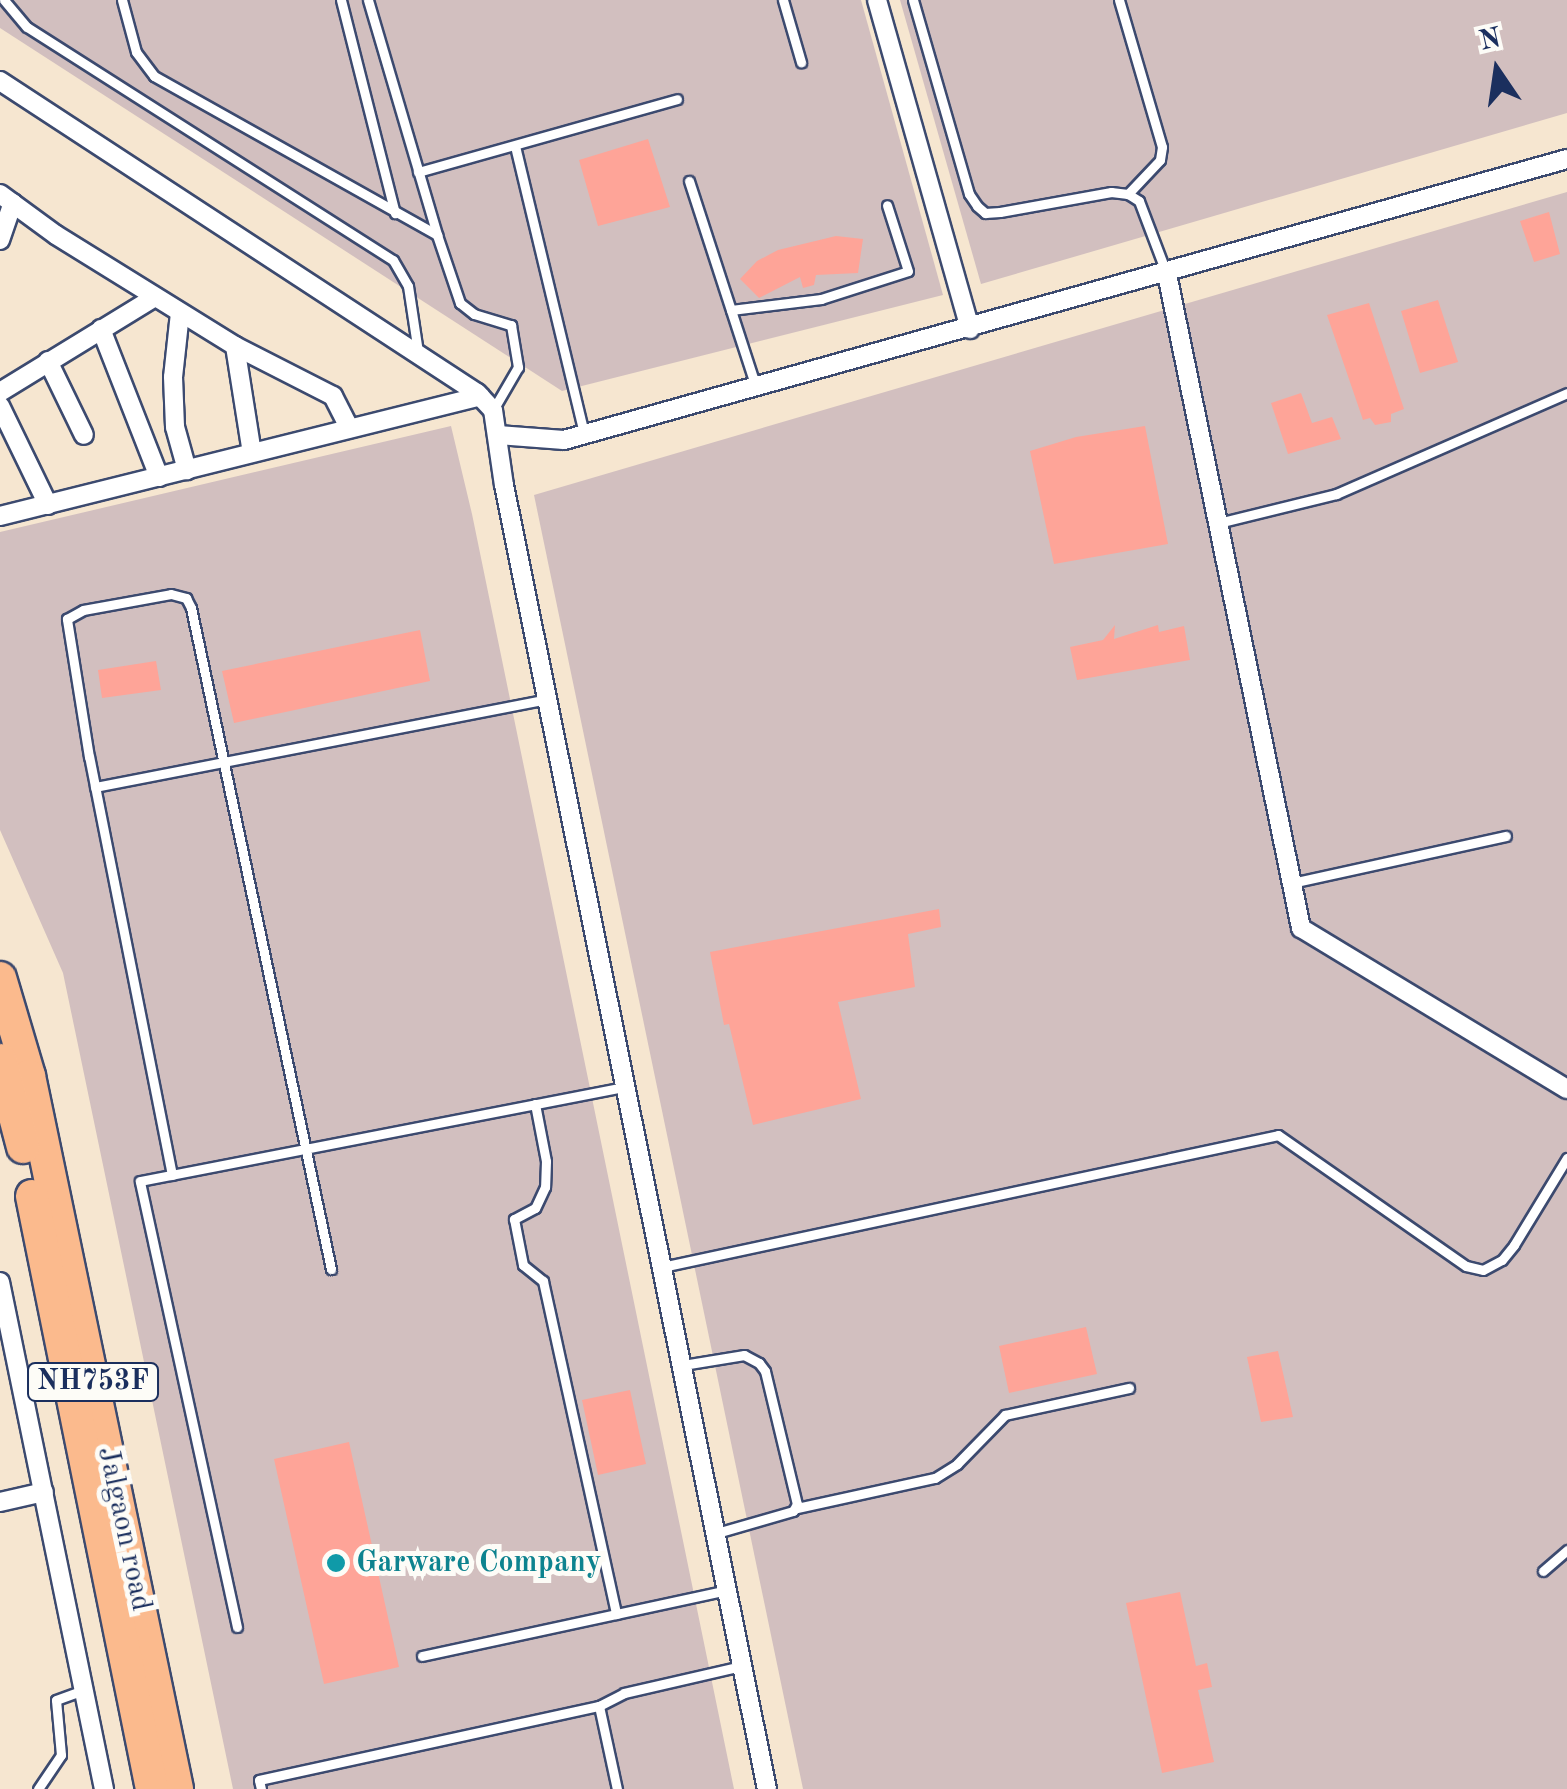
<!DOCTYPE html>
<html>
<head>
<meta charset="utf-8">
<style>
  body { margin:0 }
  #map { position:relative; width:1567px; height:1789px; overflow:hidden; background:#f6e6d0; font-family:"Old Standard TT",serif }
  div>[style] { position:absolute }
  .industrial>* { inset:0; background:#d2bfbf }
  .building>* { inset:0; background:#fea498 }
  .roads { filter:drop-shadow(2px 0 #3c4a6f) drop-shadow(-2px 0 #3c4a6f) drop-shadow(0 2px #3c4a6f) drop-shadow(0 -2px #3c4a6f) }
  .lane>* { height:9px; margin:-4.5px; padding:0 4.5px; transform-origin:4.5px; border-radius:4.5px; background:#fff }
  .street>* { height:18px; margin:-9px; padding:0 9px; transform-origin:9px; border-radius:9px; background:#fff }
  .highway>* { height:32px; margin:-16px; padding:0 16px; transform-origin:16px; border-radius:16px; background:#fbba8d }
  .dots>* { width:28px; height:28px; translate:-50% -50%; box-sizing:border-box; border:5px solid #fdfcf7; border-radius:50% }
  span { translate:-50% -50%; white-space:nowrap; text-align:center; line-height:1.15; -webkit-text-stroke:10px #fdfcf7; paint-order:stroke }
  .shield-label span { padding:2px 8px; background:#fdfcf7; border:2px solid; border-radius:8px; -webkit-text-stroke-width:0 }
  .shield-label { font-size:28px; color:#1b2f5e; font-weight:700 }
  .street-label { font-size:30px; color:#1b2f5e }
  .culture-label { font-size:30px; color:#0d838f; font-weight:700 }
  .left { translate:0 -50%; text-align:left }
  .north { position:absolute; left:1447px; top:20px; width:100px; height:100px; -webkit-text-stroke:8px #fdfcf7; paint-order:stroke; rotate:347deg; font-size:28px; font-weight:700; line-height:40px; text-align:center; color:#1b2f5e }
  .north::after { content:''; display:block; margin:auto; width:35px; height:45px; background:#1b2f5e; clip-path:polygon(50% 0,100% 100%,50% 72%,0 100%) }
</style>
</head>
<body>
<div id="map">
  <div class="industrial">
    <div style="clip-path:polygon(0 0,861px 0,943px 295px,562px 391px,0 28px)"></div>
    <div style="clip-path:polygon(900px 0,1567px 0,1567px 113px,981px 284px)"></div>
    <div style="clip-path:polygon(1567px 192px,1567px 1789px,803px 1789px,534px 495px)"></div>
    <div style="clip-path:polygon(451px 426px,472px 514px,734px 1789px,233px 1789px,63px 973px,0 830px,0 532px)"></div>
  </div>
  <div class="building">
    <div style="clip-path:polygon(648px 139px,670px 207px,598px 226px,579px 160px)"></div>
    <div style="clip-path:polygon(1549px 212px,1560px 254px,1534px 262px,1520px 221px)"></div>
    <div style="clip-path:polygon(836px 236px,863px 239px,858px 273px,816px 275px,814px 285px,803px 288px,800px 277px,759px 298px,740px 279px,757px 261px,778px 250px)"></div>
    <div style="clip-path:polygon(1438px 300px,1458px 362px,1420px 373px,1401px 311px)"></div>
    <div style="clip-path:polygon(1369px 303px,1404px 409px,1391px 414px,1391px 422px,1375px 425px,1370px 418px,1363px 420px,1327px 315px)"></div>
    <div style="clip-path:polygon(1301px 393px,1312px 423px,1332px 417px,1341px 439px,1288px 454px,1271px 403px)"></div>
    <div style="clip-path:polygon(1145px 426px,1168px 544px,1054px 564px,1030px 451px,1076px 437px)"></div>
    <div style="clip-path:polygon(1115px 625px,1114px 639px,1158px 625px,1159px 632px,1184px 626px,1190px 660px,1077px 680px,1070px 647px,1103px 640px)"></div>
    <div style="clip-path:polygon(420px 630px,430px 681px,234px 723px,222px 671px)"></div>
    <div style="clip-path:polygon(156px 661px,161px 690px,102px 698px,98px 670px)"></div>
    <div style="clip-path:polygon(939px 909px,941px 927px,908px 934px,915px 987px,838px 1002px,861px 1099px,753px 1125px,729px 1024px,724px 1025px,710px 952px)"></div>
    <div style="clip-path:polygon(1086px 1327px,1097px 1374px,1009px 1393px,999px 1346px)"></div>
    <div style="clip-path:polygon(1278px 1351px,1293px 1417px,1261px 1422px,1247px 1357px)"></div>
    <div style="clip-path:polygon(630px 1390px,646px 1464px,598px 1475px,582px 1400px)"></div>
    <div style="clip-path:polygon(349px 1442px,399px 1667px,324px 1684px,274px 1459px)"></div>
    <div style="clip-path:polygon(1180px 1592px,1196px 1666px,1207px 1663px,1212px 1687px,1198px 1690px,1214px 1762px,1162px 1773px,1126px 1603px)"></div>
  </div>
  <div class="roads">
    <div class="lane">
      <div style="left:4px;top:0;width:35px;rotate:50deg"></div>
      <div style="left:27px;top:27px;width:434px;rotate:32.5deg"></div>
      <div style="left:393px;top:260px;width:30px;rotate:60deg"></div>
      <div style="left:408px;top:286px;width:67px;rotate:81.4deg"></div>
      <div style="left:122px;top:0;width:54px;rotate:74.9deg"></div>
      <div style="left:136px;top:52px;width:30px;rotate:53deg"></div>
      <div style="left:154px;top:76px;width:325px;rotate:29.3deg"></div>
      <div style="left:437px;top:235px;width:72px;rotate:71.3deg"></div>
      <div style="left:460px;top:303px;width:18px;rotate:38deg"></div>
      <div style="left:474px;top:314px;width:39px;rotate:17deg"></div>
      <div style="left:511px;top:325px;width:43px;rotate:80.5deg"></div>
      <div style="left:518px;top:367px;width:50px;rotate:120.2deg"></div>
      <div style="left:341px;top:0;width:220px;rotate:75.8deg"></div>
      <div style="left:368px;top:0;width:245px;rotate:73.6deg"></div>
      <div style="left:783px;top:0;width:65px;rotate:73.8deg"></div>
      <div style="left:913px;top:0;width:202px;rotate:73.9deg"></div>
      <div style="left:969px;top:194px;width:14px;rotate:56deg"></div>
      <div style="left:977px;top:206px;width:11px;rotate:41deg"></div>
      <div style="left:985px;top:213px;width:15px;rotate:-4deg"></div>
      <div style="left:1000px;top:212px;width:113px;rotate:-10.2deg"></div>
      <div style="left:1111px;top:192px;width:17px;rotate:7deg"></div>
      <div style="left:1128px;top:194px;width:13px;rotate:32deg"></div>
      <div style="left:1139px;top:201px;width:76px;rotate:69.2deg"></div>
      <div style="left:1119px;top:0;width:153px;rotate:73.7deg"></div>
      <div style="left:1162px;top:147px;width:13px;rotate:99deg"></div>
      <div style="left:1160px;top:160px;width:47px;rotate:133.3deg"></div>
      <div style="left:515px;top:146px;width:296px;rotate:76.5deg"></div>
      <div style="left:418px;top:172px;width:269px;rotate:-15.7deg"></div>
      <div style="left:689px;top:181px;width:217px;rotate:72deg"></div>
      <div style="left:731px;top:310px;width:91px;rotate:-7deg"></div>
      <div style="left:821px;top:299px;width:91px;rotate:-17.8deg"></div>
      <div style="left:908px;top:271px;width:69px;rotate:-107.7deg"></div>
      <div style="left:1218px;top:523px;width:122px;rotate:-13.8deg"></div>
      <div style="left:1336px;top:494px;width:252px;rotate:-23.6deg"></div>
      <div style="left:95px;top:787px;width:460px;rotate:-11deg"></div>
      <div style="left:1292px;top:883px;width:219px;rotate:-12.4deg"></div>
      <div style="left:535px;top:1104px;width:58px;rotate:79.1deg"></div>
      <div style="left:546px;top:1161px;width:26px;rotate:92deg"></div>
      <div style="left:545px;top:1187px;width:23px;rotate:115deg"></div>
      <div style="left:535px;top:1208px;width:24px;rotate:152deg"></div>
      <div style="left:514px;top:1219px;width:47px;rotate:78.9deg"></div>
      <div style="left:523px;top:1265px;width:26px;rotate:39deg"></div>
      <div style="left:543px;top:1281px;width:341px;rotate:77.6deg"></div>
      <div style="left:172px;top:1175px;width:426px;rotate:-101.2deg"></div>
      <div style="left:89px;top:757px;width:140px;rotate:-99.1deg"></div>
      <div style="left:67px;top:619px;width:18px;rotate:-29deg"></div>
      <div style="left:83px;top:610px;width:89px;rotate:-10.3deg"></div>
      <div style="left:171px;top:594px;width:16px;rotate:15deg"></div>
      <div style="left:186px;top:598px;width:11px;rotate:63deg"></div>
      <div style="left:191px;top:608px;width:676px;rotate:78.04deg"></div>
      <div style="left:662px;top:1267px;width:630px;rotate:-12.09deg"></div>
      <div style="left:1278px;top:1135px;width:229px;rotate:34.9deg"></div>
      <div style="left:1466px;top:1266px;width:17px;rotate:13deg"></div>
      <div style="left:1483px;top:1270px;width:21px;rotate:-28deg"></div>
      <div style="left:1502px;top:1260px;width:19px;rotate:-51deg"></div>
      <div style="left:1514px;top:1245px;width:102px;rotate:-58.7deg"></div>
      <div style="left:683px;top:1365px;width:62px;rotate:-9.3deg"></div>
      <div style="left:744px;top:1355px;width:17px;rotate:28deg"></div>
      <div style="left:759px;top:1363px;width:10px;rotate:53deg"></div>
      <div style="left:765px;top:1371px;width:137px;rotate:76.5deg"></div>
      <div style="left:797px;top:1504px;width:8px;rotate:120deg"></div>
      <div style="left:793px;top:1511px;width:79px;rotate:163.9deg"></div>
      <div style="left:797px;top:1508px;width:141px;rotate:-12.3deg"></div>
      <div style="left:935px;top:1478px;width:26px;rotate:-32deg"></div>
      <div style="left:957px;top:1464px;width:69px;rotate:-45.6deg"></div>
      <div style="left:1005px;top:1415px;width:127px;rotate:-12.3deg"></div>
      <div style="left:1543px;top:1571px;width:32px;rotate:-41deg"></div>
      <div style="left:237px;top:1627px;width:456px;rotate:-102.3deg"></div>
      <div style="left:140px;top:1181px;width:493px;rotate:-11deg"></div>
      <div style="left:422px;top:1656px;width:311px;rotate:-12.2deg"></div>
      <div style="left:599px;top:1706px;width:85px;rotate:77.8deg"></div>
      <div style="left:38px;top:1789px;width:41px;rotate:-55.9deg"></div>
      <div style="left:61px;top:1755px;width:55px;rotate:-95.2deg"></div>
      <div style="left:56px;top:1700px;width:30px;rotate:-20deg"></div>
      <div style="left:261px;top:1789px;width:9px;rotate:-103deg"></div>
      <div style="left:259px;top:1780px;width:348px;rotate:-12.3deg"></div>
      <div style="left:599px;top:1706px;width:28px;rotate:-27deg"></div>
      <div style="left:624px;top:1693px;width:121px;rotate:-12.9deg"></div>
    </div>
    <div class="street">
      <div style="left:877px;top:0;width:342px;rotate:74.2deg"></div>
      <div style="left:0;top:81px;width:570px;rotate:33.19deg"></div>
      <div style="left:477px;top:393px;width:23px;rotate:47deg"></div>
      <div style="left:493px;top:410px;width:76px;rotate:81.7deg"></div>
      <div style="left:504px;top:485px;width:1330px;rotate:78.6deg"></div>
      <div style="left:0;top:194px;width:69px;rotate:36.2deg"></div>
      <div style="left:56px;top:235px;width:211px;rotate:31.8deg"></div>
      <div style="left:235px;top:346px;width:110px;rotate:27deg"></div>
      <div style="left:333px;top:396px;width:36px;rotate:63deg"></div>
      <div style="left:0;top:240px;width:39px;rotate:-71deg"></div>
      <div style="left:1167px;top:274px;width:668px;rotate:78.42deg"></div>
      <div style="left:1301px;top:928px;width:311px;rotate:31.2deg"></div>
      <div style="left:180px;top:313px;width:64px;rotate:96.2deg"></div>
      <div style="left:173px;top:377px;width:50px;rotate:87.7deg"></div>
      <div style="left:175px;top:427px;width:45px;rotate:74.4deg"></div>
      <div style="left:101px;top:329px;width:159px;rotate:68.6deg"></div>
      <div style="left:235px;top:346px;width:108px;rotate:81deg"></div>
      <div style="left:48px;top:361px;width:82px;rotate:64.1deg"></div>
      <div style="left:0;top:392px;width:182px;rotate:-31.5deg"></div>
      <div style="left:0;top:406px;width:110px;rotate:64.1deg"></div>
      <div style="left:498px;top:435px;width:66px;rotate:4.3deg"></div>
      <div style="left:564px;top:440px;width:1042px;rotate:-15.65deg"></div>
      <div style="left:0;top:516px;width:495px;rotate:-14deg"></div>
      <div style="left:0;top:1282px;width:518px;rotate:78.41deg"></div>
      <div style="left:0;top:1502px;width:45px;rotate:-12.8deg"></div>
    </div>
    <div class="highway">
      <div style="left:0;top:978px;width:102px;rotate:73.5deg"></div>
      <div style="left:29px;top:1076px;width:728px;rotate:78.27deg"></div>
      <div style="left:0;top:1060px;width:90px;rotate:75.2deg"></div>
      <div style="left:32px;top:1196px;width:605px;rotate:78.56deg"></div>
    </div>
  </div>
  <div class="dots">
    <div style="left:336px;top:1563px;background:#0f9aa8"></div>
  </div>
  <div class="shield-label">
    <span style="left:93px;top:1382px">NH753F</span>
  </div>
  <div class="street-label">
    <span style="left:124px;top:1529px;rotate:78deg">Jalgaon road</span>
  </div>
  <div class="culture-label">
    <span class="left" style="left:356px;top:1563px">Garware Company</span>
  </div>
  <div class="north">N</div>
</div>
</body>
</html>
